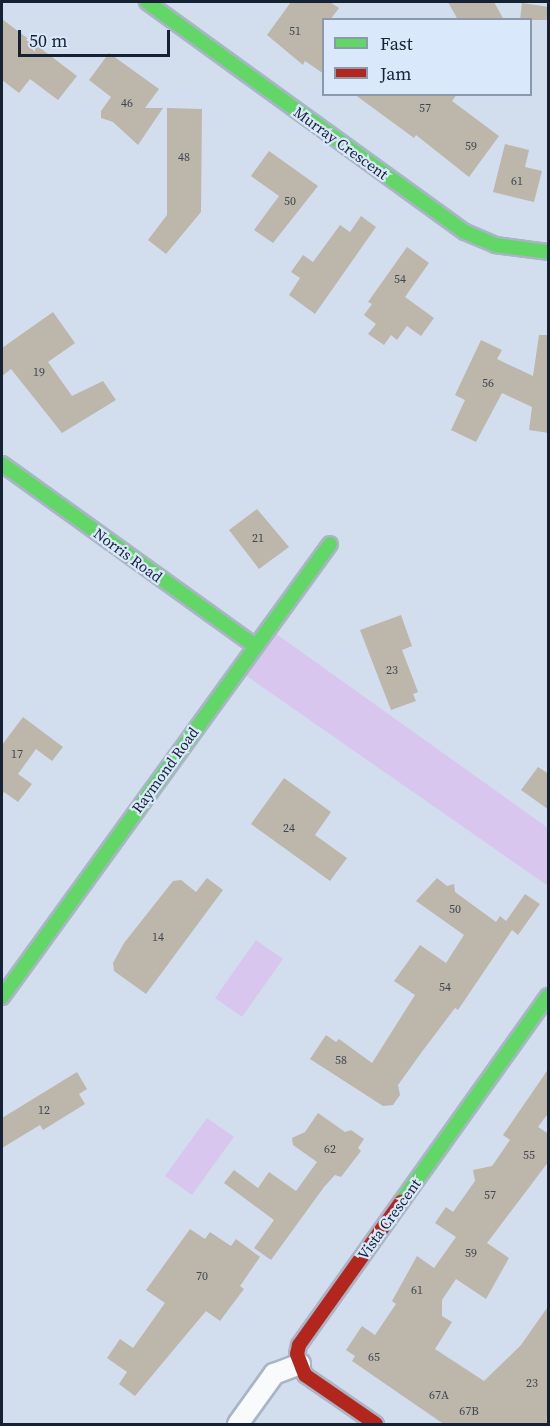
<!DOCTYPE html>
<html>
<head>
<meta charset="utf-8">
<style>
  body { margin:0 }
  #map { position:relative; width:550px; height:1426px; overflow:hidden; background:#d2deee; font-family:"Source Serif 4",serif }
  div>[style] { position:absolute }
  .green>* { inset:0; background:#d9c6ee }
  .building>* { inset:0; background:#bdb6aa }
  .roads { filter:drop-shadow(2px 0 #a9b5c5) drop-shadow(-2px 0 #a9b5c5) drop-shadow(0 2px #a9b5c5) drop-shadow(0 -2px #a9b5c5) }
  .street>* { height:20px; margin:-10px; padding:0 10px; transform-origin:10px; border-radius:10px; background:#f8fafc }
  .fast>* { height:14px; margin:-7px; padding:0 7px; transform-origin:7px; border-radius:7px; background:#63d668 }
  .jam>* { height:14px; margin:-7px; padding:0 7px; transform-origin:7px; border-radius:7px; background:#b3261e }
  span { translate:-50% -50%; white-space:nowrap; text-align:center; line-height:1.15; -webkit-text-stroke:4.5px #dae8fc; paint-order:stroke }
  .number-label { font-size:12px; color:#3f4752 }
  .number-label span { -webkit-text-stroke-width:0 }
  .street-label { font-size:15px; color:#152234 }
  .frame { position:absolute; inset:0; border:3px solid #152234; pointer-events:none }
  .legend { position:absolute; left:322px; top:18px; width:210px; height:78px; box-sizing:border-box; background:#dae8fc; border:2px solid #8b99ac; margin:0; padding:8px 10px; list-style:none; font-size:18px; color:#152234 }
  .legend li { display:flex; align-items:center; gap:12px; height:30px }
  .legend b { width:30px; border:2px solid #8b99ac }
  .scale { position:absolute; left:18px; top:30px; width:152px; height:27px; box-sizing:border-box; border:3px solid #152234; border-top:0; padding-left:8px; font-size:18px; line-height:21px; white-space:nowrap; color:#152234; -webkit-text-stroke:4px #dae8fc; paint-order:stroke }
</style>
</head>
<body>
<div id="map">
  <div class="green">
    <div style="clip-path:polygon(268px 628px,548px 828px,548px 886px,238px 670px)"></div>
    <div style="clip-path:polygon(256px 940px,283px 959px,242px 1017px,215px 998px)"></div>
    <div style="clip-path:polygon(207px 1118px,234px 1137px,192px 1195px,165px 1176px)"></div>
  </div>
  <div class="building">
    <div style="clip-path:polygon(291px 2px,330px 2px,339px 8px,330px 20px,324px 20px,324px 74px,305px 61px,303px 65px,267px 35px)"></div>
    <div style="clip-path:polygon(448px 2px,494px 2px,504px 20px,458px 20px)"></div>
    <div style="clip-path:polygon(522px 3px,549px 7px,549px 20px,520px 20px)"></div>
    <div style="clip-path:polygon(2px 19px,77px 76px,58px 100px,30px 79px,19px 93px,2px 80px)"></div>
    <div style="clip-path:polygon(109px 53px,159px 89px,145px 108px,163px 108px,138px 145px,113px 122px,101px 118px,101px 111px,111px 97px,89px 80px)"></div>
    <div style="clip-path:polygon(354px 94px,457px 94px,452px 101px,499px 136px,469px 177px,416px 135px,414px 138px)"></div>
    <div style="clip-path:polygon(167px 108px,202px 109px,201px 212px,166px 254px,148px 240px,167px 215px)"></div>
    <div style="clip-path:polygon(505px 144px,529px 150px,525px 167px,542px 171px,534px 202px,493px 192px)"></div>
    <div style="clip-path:polygon(269px 151px,318px 186px,273px 243px,254px 230px,279px 196px,251px 176px)"></div>
    <div style="clip-path:polygon(361px 216px,376px 227px,315px 314px,289px 295px,300px 278px,291px 272px,303px 255px,313px 262px,340px 225px,350px 232px)"></div>
    <div style="clip-path:polygon(407px 247px,429px 263px,405px 297px,434px 318px,421px 336px,407px 326px,397px 340px,391px 335px,384px 345px,368px 334px,376px 324px,364px 315px,372px 304px,368px 302px)"></div>
    <div style="clip-path:polygon(53px 312px,75px 343px,48px 362px,72px 396px,103px 381px,116px 400px,62px 433px,11px 369px,2px 376px,2px 348px)"></div>
    <div style="clip-path:polygon(539px 335px,549px 335px,549px 433px,529px 430px,532px 407px,502px 393px,476px 442px,451px 430px,465px 400px,455px 395px,481px 340px,502px 350px,497px 359px,533px 376px)"></div>
    <div style="clip-path:polygon(257px 509px,289px 547px,259px 569px,229px 530px)"></div>
    <div style="clip-path:polygon(401px 615px,412px 646px,402px 650px,418px 692px,413px 694px,416px 701px,391px 710px,360px 630px)"></div>
    <div style="clip-path:polygon(23px 717px,63px 747px,52px 761px,36px 749px,18px 774px,32px 784px,18px 802px,4px 792px,2px 795px,2px 745px)"></div>
    <div style="clip-path:polygon(538px 767px,549px 774px,549px 810px,521px 790px)"></div>
    <div style="clip-path:polygon(284px 778px,331px 812px,315px 835px,347px 858px,330px 881px,251px 824px)"></div>
    <div style="clip-path:polygon(207px 878px,223px 890px,146px 994px,114px 971px,113px 963px,124px 943px,173px 881px,181px 880px,196px 892px)"></div>
    <div style="clip-path:polygon(437px 878px,447px 886px,454px 884px,455px 892px,496px 922px,500px 916px,506px 921px,525px 894px,540px 904px,518px 935px,512px 930px,458px 1010px,455px 1008px,421px 1053px,398px 1085px,400px 1095px,393px 1105px,383px 1106px,310px 1059px,326px 1035px,336px 1042px,339px 1039px,372px 1063px,415px 995px,394px 981px,420px 945px,446px 963px,464px 935px,416px 901px)"></div>
    <div style="clip-path:polygon(549px 1068px,549px 1112px,538px 1127px,549px 1134px,549px 1161px,487px 1243px,509px 1258px,486px 1299px,456px 1279px,442px 1300px,442px 1316px,452px 1322px,435px 1349px,484px 1381px,521px 1345px,549px 1305px,549px 1425px,445px 1425px,352px 1361px,355px 1356px,346px 1350px,362px 1326px,375px 1335px,396px 1304px,392px 1301px,417px 1256px,434px 1268px,456px 1237px,435px 1223px,446px 1207px,453px 1212px,475px 1181px,473px 1170px,492px 1166px,510px 1140px,503px 1135px)"></div>
    <div style="clip-path:polygon(77px 1072px,87px 1089px,79px 1094px,85px 1104px,43px 1130px,40px 1125px,2px 1148px,2px 1118px)"></div>
    <div style="clip-path:polygon(318px 1113px,345px 1132px,351px 1130px,364px 1139px,358px 1148px,361px 1151px,341px 1177px,335px 1175px,324px 1187px,271px 1260px,254px 1248px,274px 1220px,224px 1183px,234px 1170px,258px 1188px,269px 1172px,296px 1191px,317px 1162px,293px 1145px,292px 1138px,305px 1132px)"></div>
    <div style="clip-path:polygon(190px 1229px,205px 1239px,210px 1232px,231px 1246px,236px 1239px,260px 1257px,240px 1286px,244px 1289px,220px 1321px,206px 1311px,135px 1396px,119px 1384px,127px 1372px,107px 1358px,120px 1339px,133px 1348px,165px 1303px,146px 1290px)"></div>
  </div>
  <div class="roads">
    <div class="street">
      <div style="left:238px;top:1424px;width:62px;rotate:-54.2deg"></div>
      <div style="left:274px;top:1374px;width:28px;rotate:-21deg"></div>
    </div>
    <div class="fast">
      <div style="left:147px;top:2px;width:392px;rotate:35.9deg"></div>
      <div style="left:465px;top:232px;width:33px;rotate:23deg"></div>
      <div style="left:495px;top:245px;width:53px;rotate:7.5deg"></div>
      <div style="left:2px;top:464px;width:312px;rotate:35.7deg"></div>
      <div style="left:2px;top:997px;width:559px;rotate:-54.09deg"></div>
      <div style="left:401px;top:1202px;width:253px;rotate:-54.5deg"></div>
    </div>
    <div class="jam">
      <div style="left:376px;top:1424px;width:86px;rotate:-145.4deg"></div>
      <div style="left:305px;top:1375px;width:22px;rotate:-111deg"></div>
      <div style="left:297px;top:1354px;width:9px;rotate:-77deg"></div>
      <div style="left:299px;top:1345px;width:176px;rotate:-54.5deg"></div>
    </div>
  </div>
  <div class="number-label">
    <span style="left:295px;top:32px">51</span>
    <span style="left:127px;top:104px">46</span>
    <span style="left:425px;top:109px">57</span>
    <span style="left:471px;top:147px">59</span>
    <span style="left:184px;top:158px">48</span>
    <span style="left:517px;top:182px">61</span>
    <span style="left:290px;top:202px">50</span>
    <span style="left:400px;top:280px">54</span>
    <span style="left:39px;top:373px">19</span>
    <span style="left:488px;top:384px">56</span>
    <span style="left:258px;top:539px">21</span>
    <span style="left:392px;top:671px">23</span>
    <span style="left:17px;top:755px">17</span>
    <span style="left:289px;top:829px">24</span>
    <span style="left:455px;top:910px">50</span>
    <span style="left:158px;top:938px">14</span>
    <span style="left:445px;top:988px">54</span>
    <span style="left:341px;top:1061px">58</span>
    <span style="left:44px;top:1111px">12</span>
    <span style="left:330px;top:1150px">62</span>
    <span style="left:529px;top:1156px">55</span>
    <span style="left:490px;top:1196px">57</span>
    <span style="left:471px;top:1254px">59</span>
    <span style="left:202px;top:1277px">70</span>
    <span style="left:417px;top:1291px">61</span>
    <span style="left:374px;top:1358px">65</span>
    <span style="left:532px;top:1384px">23</span>
    <span style="left:439px;top:1396px">67A</span>
    <span style="left:469px;top:1412px">67B</span>
  </div>
  <div class="street-label">
    <span style="left:341px;top:143px;rotate:36deg">Murray Crescent</span>
    <span style="left:128px;top:555px;rotate:36deg">Norris Road</span>
    <span style="left:165px;top:770px;rotate:-54deg">Raymond Road</span>
    <span style="left:389px;top:1219px;rotate:-54deg">Vista Crescent</span>
  </div>
  <div class="frame"></div>
  <ul class="legend">
  <li><b style="height:8px;background:#63d668"></b>Fast</li>
  <li><b style="height:8px;background:#b3261e"></b>Jam</li>
  </ul>
  <div class="scale">50 m</div>
</div>
</body>
</html>
